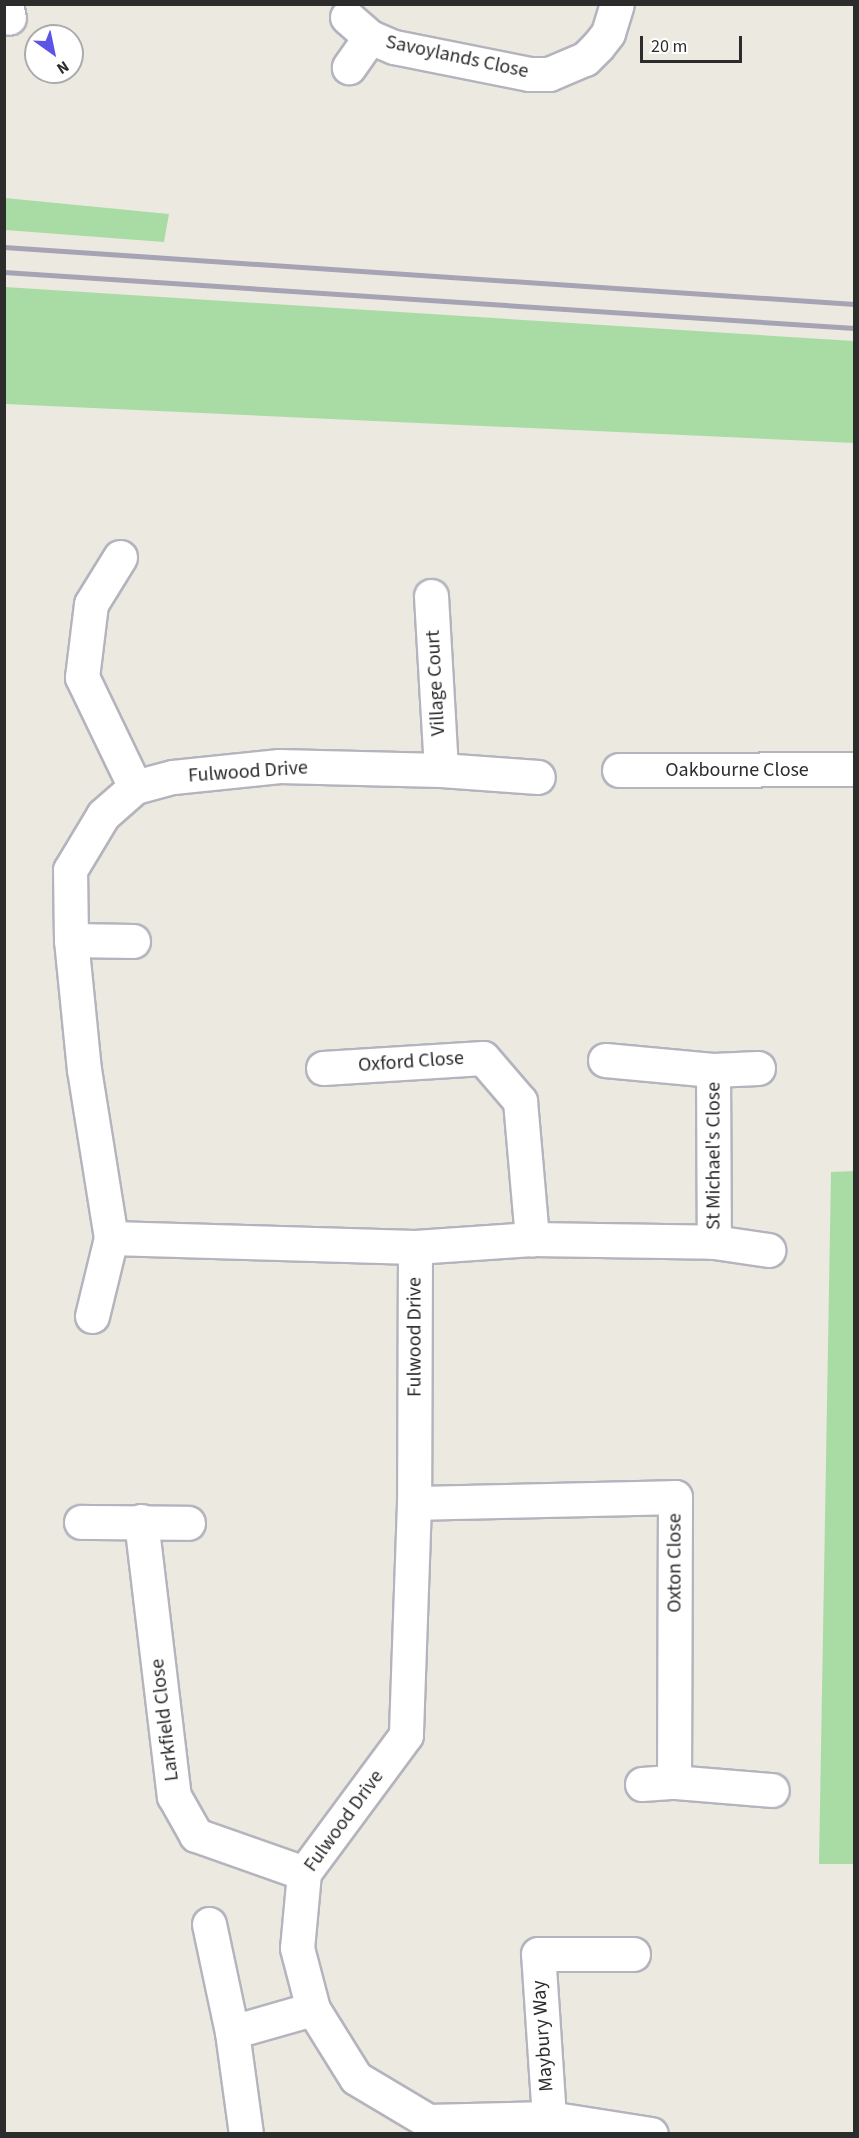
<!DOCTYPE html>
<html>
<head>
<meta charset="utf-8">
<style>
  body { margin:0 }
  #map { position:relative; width:859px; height:2138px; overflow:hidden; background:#eceae0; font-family:"Source Sans 3",sans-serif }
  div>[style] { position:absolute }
  .green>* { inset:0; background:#a9dca4 }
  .roads { filter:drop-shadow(2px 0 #b4b4be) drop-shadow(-2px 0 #b4b4be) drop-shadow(0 2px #b4b4be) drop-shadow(0 -2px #b4b4be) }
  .street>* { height:33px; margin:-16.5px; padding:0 16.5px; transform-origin:16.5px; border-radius:16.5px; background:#fff }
  .rail>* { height:4.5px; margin:-2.25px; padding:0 2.25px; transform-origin:2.25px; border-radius:2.25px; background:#a5a3b4 }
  span { translate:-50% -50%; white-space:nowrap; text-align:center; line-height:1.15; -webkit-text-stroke:4.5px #fff; paint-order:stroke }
  .street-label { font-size:20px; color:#2c2c2c }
  .frame { position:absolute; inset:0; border:6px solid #2c2c2c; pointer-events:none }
  .north { position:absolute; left:24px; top:24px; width:60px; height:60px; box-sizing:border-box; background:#fff; border:2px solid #ababab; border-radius:50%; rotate:147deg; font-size:16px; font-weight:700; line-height:24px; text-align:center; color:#2c2c2c }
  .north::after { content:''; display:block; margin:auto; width:21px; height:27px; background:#5c54e5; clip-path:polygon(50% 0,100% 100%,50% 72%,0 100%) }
  .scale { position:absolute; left:640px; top:36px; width:102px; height:27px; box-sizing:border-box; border:3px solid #2c2c2c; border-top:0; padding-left:8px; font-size:18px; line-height:21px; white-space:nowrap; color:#2c2c2c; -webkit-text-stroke:4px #fff; paint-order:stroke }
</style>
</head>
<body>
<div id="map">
  <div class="green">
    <div style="clip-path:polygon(5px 198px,169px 214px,164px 242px,5px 230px)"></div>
    <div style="clip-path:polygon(5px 287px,854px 341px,854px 443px,5px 404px)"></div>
    <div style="clip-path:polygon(854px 1171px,854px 1864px,819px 1864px,831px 1172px)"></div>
  </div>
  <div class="roads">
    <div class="street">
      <div style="left:6px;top:4px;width:14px;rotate:78deg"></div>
      <div style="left:347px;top:17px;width:30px;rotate:41deg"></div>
      <div style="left:370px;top:37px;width:37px;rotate:125deg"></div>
      <div style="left:370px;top:37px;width:26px;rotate:23deg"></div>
      <div style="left:394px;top:47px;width:138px;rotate:11.3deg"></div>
      <div style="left:529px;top:74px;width:20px"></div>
      <div style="left:549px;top:74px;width:39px;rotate:-23deg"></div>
      <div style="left:585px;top:59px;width:18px;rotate:-45deg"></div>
      <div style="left:598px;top:46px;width:16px;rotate:-52deg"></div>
      <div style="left:608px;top:33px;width:30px;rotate:-73deg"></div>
      <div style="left:120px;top:557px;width:55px;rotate:121.7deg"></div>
      <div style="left:91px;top:604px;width:74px;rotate:97deg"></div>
      <div style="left:82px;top:677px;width:122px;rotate:64.3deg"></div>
      <div style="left:431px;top:596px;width:174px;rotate:86.7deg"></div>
      <div style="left:619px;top:770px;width:235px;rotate:-0.2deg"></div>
      <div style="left:71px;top:940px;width:62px;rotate:0.9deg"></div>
      <div style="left:605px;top:1060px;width:108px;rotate:5.3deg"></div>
      <div style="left:713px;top:1070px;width:45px;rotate:-2.5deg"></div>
      <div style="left:323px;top:1068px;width:160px;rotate:-3.6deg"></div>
      <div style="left:483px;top:1058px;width:57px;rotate:49.3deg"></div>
      <div style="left:520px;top:1101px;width:139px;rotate:85deg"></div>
      <div style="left:713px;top:1070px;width:172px;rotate:89.7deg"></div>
      <div style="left:111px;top:1238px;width:304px;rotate:1.7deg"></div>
      <div style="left:415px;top:1247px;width:256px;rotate:90.2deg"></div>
      <div style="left:414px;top:1503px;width:232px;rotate:92deg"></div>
      <div style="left:406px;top:1735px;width:172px;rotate:126.5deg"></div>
      <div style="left:304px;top:1873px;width:75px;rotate:95.3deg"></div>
      <div style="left:297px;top:1948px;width:63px;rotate:75.3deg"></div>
      <div style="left:313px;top:2009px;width:81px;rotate:58.1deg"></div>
      <div style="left:356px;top:2078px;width:84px;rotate:30.8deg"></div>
      <div style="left:428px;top:2121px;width:121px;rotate:-1.4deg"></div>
      <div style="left:549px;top:2118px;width:103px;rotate:8.9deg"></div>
      <div style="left:415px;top:1247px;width:117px;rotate:-3.9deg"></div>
      <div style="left:532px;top:1239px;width:182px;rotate:0.9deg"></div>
      <div style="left:714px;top:1242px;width:55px;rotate:8.4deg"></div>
      <div style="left:92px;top:1316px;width:80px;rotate:-76.3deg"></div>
      <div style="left:111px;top:1238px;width:170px;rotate:-99.1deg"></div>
      <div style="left:84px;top:1070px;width:131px;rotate:-95.7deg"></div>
      <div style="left:71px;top:940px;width:70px;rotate:-90.8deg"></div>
      <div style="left:70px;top:870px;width:64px;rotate:-59deg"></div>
      <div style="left:103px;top:815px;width:43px;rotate:-41.2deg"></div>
      <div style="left:135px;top:787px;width:39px;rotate:-15deg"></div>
      <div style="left:173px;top:777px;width:107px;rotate:-5.9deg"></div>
      <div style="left:279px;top:766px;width:162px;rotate:1.4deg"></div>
      <div style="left:441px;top:770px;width:97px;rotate:4.1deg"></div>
      <div style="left:414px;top:1503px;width:261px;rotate:-1.3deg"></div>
      <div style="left:675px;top:1497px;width:285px;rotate:90.2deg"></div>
      <div style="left:141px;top:1521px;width:277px;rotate:83.2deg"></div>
      <div style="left:174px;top:1796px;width:45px;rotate:60.6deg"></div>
      <div style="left:196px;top:1835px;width:114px;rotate:19.4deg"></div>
      <div style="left:81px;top:1522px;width:107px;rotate:0.5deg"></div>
      <div style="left:642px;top:1784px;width:32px;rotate:-4deg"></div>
      <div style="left:674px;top:1782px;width:98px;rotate:4.7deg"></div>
      <div style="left:209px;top:1924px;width:110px;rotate:78deg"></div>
      <div style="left:232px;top:2032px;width:103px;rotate:82.2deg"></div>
      <div style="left:232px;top:2032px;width:84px;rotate:-15.9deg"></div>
      <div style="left:549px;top:2118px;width:164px;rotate:-93.8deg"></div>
      <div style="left:538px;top:1954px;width:95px"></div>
    </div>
  </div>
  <div class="rail">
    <div style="left:4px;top:247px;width:852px;rotate:3.84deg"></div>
    <div style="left:4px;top:272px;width:852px;rotate:3.77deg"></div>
  </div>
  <div class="street-label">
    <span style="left:457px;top:57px;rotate:12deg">Savoylands Close</span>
    <span style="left:436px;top:683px;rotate:-93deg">Village Court</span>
    <span style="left:737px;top:770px">Oakbourne Close</span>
    <span style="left:248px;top:772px;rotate:-4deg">Fulwood Drive</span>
    <span style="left:411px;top:1062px;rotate:-4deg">Oxford Close</span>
    <span style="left:714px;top:1156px;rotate:-90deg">St Michael's Close</span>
    <span style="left:415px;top:1337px;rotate:-90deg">Fulwood Drive</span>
    <span style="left:675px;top:1563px;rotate:-90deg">Oxton Close</span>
    <span style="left:165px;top:1720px;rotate:-97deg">Larkfield Close</span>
    <span style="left:344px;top:1821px;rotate:-54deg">Fulwood Drive</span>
    <span style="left:543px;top:2036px;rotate:-94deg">Maybury Way</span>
  </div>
  <div class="frame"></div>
  <div class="north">N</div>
  <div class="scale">20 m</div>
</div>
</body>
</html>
